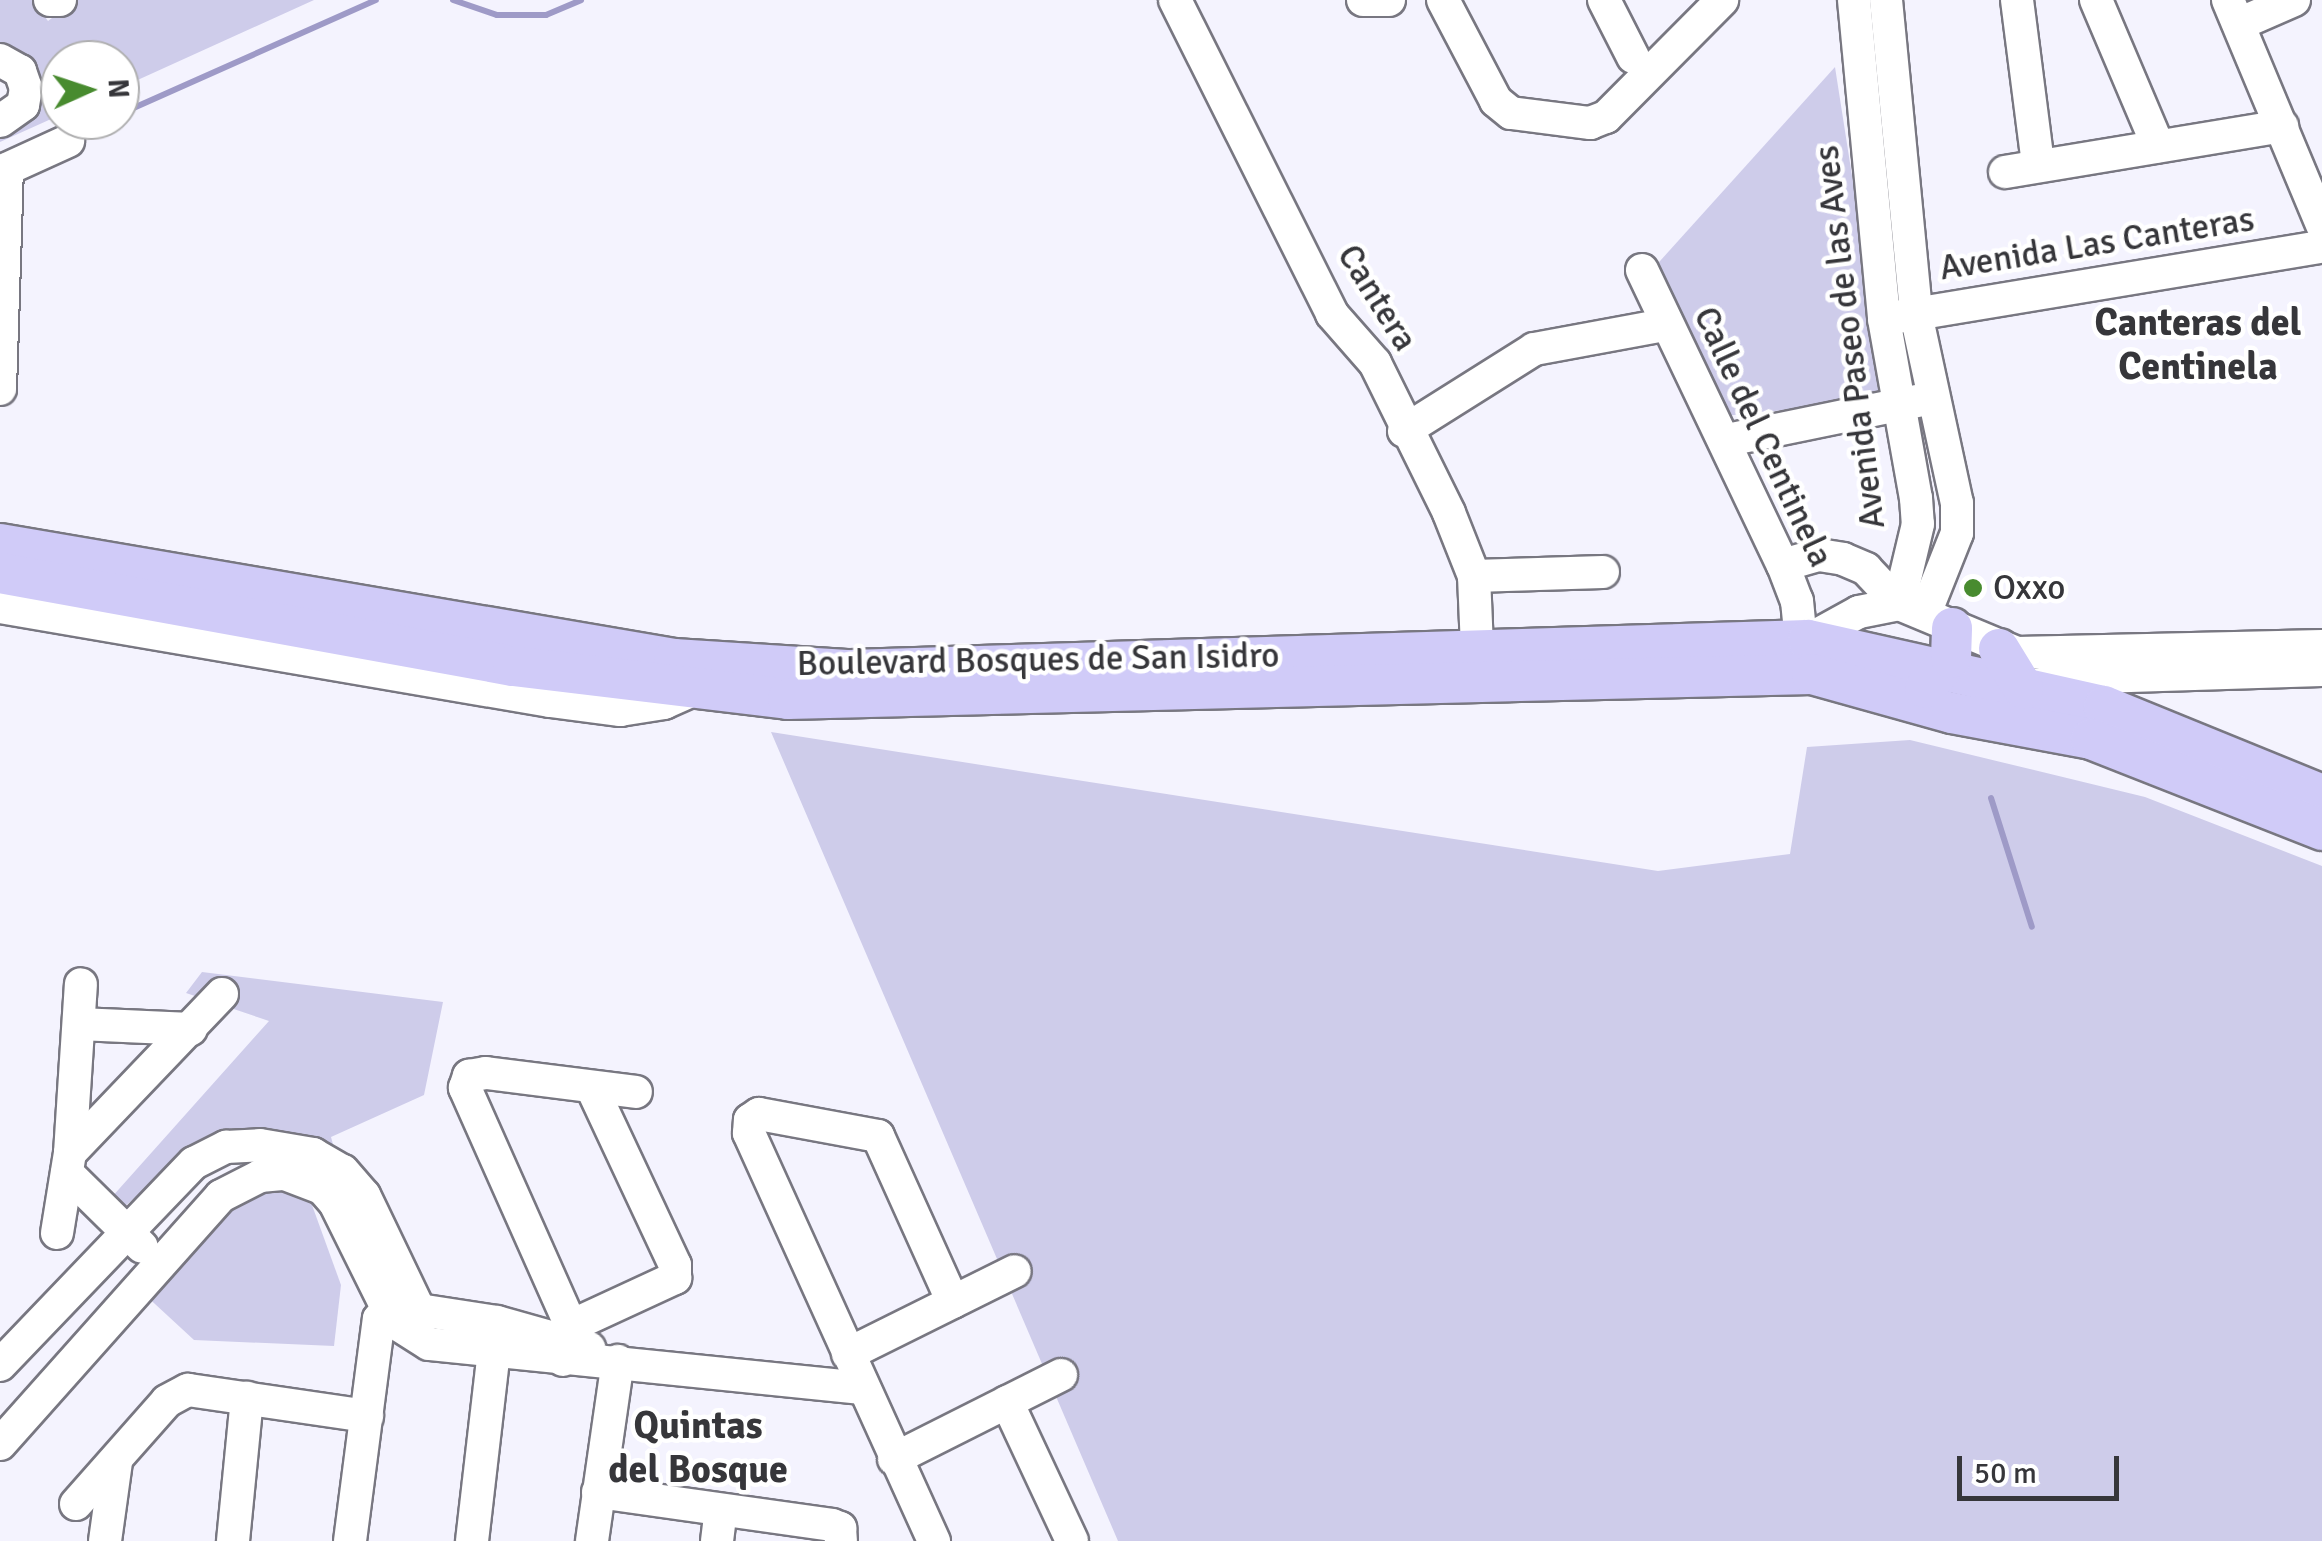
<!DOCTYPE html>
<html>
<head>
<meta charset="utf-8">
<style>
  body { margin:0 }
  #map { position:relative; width:2322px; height:1541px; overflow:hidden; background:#f4f3fe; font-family:Signika,sans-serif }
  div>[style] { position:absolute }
  .green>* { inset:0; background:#ceccea }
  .stream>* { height:6px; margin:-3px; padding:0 3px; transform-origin:3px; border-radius:3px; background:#9e9ac7 }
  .roads { filter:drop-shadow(2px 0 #787781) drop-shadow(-2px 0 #787781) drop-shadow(0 2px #787781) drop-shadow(0 -2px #787781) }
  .minor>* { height:32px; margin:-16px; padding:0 16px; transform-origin:16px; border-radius:16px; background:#fff }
  .major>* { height:40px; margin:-20px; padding:0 20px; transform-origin:20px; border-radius:20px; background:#d0cbf8 }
  .dots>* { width:28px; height:28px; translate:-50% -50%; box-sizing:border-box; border:5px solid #fff; border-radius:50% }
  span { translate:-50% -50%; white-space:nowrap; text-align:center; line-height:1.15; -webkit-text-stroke:9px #fff; paint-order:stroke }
  .street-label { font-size:35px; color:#36363a }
  .poi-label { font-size:35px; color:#36363a }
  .left { translate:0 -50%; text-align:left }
  .neighbourhood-label { font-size:38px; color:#36363a; font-weight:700 }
  .north { position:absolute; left:40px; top:40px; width:100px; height:100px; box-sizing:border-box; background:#fff; border:2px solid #afafb0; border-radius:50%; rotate:87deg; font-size:28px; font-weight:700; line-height:40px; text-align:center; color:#36363a }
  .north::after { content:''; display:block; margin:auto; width:35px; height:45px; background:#488b2f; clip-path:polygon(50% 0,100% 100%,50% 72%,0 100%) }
  .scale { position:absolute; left:1957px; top:1456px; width:162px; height:45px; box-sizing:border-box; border:5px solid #36363a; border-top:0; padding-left:12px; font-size:30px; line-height:35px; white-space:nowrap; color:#36363a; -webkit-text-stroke:8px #fff; paint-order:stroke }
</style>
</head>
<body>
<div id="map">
  <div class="green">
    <div style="clip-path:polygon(0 0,32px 0,48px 21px,76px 0,314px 0,120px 88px,120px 60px,60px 60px,60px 115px,0 142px,0 125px,21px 125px,0 46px)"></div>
    <div style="clip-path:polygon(1835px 67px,1887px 400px,1714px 417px,1642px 281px)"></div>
    <div style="clip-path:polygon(771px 732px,1658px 871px,1790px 854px,1807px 747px,1910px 740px,2145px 797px,2322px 866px,2322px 1541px,1118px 1541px)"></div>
    <div style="clip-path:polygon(202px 972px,443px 1002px,424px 1095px,331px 1137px,337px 1159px,200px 1144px,125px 1206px,111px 1198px,269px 1021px,186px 993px)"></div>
    <div style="clip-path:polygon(272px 1179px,308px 1194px,341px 1285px,334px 1346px,194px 1340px,142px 1292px,235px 1189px)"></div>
  </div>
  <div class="stream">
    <div style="left:453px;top:0;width:46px;rotate:18.8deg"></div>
    <div style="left:497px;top:15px;width:49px"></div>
    <div style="left:546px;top:15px;width:38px;rotate:-23deg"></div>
    <div style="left:120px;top:114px;width:280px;rotate:-24deg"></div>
    <div style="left:75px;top:132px;width:33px;rotate:-21deg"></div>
    <div style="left:1991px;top:798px;width:135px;rotate:72.4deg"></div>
  </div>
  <div class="roads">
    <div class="minor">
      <div style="left:50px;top:0;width:10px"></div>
      <div style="left:1175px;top:0;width:351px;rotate:63.4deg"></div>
      <div style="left:1332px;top:314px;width:65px;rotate:48.7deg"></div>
      <div style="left:1375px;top:363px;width:167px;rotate:63.7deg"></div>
      <div style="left:1449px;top:513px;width:68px;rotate:68.4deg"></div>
      <div style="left:1474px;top:576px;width:73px;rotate:87.6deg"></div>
      <div style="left:1363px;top:0;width:26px"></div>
      <div style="left:1443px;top:0;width:114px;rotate:62.3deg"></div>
      <div style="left:1496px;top:101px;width:19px;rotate:39deg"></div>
      <div style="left:1511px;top:113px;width:80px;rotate:7.2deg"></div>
      <div style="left:1590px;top:123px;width:17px;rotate:-21deg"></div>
      <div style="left:1606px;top:117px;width:165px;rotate:-45.2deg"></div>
      <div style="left:1604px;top:0;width:64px;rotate:63deg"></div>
      <div style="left:1854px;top:0;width:320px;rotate:84.6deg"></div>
      <div style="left:1884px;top:319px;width:182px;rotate:79.9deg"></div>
      <div style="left:1916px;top:498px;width:26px;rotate:86deg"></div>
      <div style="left:1918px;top:524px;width:82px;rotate:103.4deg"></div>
      <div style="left:1886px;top:0;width:315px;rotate:84.5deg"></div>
      <div style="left:1916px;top:314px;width:193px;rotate:77.8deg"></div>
      <div style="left:1957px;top:503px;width:30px;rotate:90deg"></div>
      <div style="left:1957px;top:533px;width:84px;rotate:111.7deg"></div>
      <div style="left:2017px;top:0;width:166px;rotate:82.7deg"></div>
      <div style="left:2096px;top:0;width:159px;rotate:67deg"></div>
      <div style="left:2228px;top:0;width:244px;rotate:67.3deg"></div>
      <div style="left:2239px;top:24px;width:60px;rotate:-23.6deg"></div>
      <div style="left:0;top:60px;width:23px;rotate:29deg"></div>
      <div style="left:20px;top:71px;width:18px;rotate:71deg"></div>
      <div style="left:26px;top:88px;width:17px;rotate:100deg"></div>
      <div style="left:23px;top:105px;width:28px;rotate:145deg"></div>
      <div style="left:0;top:172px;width:75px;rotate:-24.5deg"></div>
      <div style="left:2005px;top:172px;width:281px;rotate:-9.4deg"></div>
      <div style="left:1642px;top:270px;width:327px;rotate:64.5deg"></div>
      <div style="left:1783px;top:565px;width:39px;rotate:69deg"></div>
      <div style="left:1797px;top:601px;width:40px;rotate:84.3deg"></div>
      <div style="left:1897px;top:317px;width:431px;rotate:-9.4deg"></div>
      <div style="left:0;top:389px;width:220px;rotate:-88.2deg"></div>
      <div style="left:1404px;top:431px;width:154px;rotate:-32.2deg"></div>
      <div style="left:1534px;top:349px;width:133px;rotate:-10.4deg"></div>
      <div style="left:1737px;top:438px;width:184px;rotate:-11.6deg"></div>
      <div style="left:1783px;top:565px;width:37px;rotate:-16deg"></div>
      <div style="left:1819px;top:555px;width:24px;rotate:9deg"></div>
      <div style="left:1843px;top:559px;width:25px;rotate:23deg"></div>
      <div style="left:1866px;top:569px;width:48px;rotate:46.7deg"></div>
      <div style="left:1474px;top:576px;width:129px;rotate:-1.8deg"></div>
      <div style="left:0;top:607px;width:558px;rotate:9.7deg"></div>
      <div style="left:550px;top:701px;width:71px;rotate:7.3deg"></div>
      <div style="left:620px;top:710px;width:45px;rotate:-9deg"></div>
      <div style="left:664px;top:703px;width:34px;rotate:-24deg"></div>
      <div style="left:1808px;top:640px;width:58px;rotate:-28.8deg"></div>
      <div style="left:1859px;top:612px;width:41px;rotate:-11.3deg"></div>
      <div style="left:1899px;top:604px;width:128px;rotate:22.6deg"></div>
      <div style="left:2017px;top:653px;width:305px;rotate:-1.3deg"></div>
      <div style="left:2029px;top:687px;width:38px;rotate:-14deg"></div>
      <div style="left:2066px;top:678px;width:256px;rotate:-1.8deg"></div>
      <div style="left:79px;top:1024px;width:112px;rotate:2.6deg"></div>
      <div style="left:70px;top:1153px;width:220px;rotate:-46.3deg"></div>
      <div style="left:67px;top:1173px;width:105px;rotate:44.6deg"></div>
      <div style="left:57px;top:1233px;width:81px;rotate:-80.8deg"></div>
      <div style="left:70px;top:1153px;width:169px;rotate:-86.3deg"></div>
      <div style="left:571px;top:1326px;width:115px;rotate:-24.8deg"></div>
      <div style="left:675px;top:1278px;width:13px;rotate:-90deg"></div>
      <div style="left:675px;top:1265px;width:195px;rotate:-115.1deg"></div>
      <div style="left:848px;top:1354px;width:186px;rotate:-26.4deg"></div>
      <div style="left:563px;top:1360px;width:35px;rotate:-77deg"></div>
      <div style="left:571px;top:1326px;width:261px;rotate:-114deg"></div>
      <div style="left:465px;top:1088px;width:13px;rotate:-72deg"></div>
      <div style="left:469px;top:1076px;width:17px;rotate:-10deg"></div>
      <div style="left:486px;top:1073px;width:151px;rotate:7.2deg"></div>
      <div style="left:0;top:1365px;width:280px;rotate:-46.2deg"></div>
      <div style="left:194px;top:1163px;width:36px;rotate:-27deg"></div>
      <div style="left:226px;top:1147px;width:34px;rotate:-3deg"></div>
      <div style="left:260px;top:1145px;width:54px;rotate:9.6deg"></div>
      <div style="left:313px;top:1154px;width:34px;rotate:30deg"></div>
      <div style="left:343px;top:1171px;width:32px;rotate:49deg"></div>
      <div style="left:364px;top:1195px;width:127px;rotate:64.4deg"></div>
      <div style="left:419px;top:1310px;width:79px;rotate:8.7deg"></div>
      <div style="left:497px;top:1322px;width:96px;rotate:15.8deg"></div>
      <div style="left:1007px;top:1402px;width:153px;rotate:64.9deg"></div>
      <div style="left:0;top:1444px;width:332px;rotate:-48.3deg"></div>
      <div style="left:221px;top:1196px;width:44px;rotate:-27.1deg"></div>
      <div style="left:260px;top:1176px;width:25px;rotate:-5deg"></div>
      <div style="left:285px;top:1174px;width:40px;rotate:21deg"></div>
      <div style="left:322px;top:1188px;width:20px;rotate:49deg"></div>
      <div style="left:335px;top:1203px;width:133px;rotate:63.6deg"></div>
      <div style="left:394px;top:1322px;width:41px;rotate:32.2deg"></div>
      <div style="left:429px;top:1344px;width:434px;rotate:5.8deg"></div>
      <div style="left:894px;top:1459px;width:187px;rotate:-26.7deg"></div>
      <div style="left:598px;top:1492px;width:236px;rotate:8deg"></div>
      <div style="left:832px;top:1525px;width:9px;rotate:21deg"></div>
      <div style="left:840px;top:1528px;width:13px;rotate:86deg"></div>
      <div style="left:76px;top:1504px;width:137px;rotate:-48.5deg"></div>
      <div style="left:167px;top:1401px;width:24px;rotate:-28deg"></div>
      <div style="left:188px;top:1390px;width:181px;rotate:8.3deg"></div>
      <div style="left:105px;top:1541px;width:80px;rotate:-82.1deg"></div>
      <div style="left:233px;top:1541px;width:144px;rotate:-84.4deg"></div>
      <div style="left:350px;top:1541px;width:224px;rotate:-82.6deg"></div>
      <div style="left:379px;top:1319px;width:23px;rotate:-47deg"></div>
      <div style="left:472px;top:1541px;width:210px;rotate:-83.4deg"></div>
      <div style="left:592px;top:1541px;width:182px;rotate:-81.8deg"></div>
      <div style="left:717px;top:1541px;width:31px;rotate:-83deg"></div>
      <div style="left:934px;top:1541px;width:448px;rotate:-114.4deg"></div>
      <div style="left:749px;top:1133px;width:13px;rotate:-86deg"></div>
      <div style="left:750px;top:1120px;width:11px;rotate:-34deg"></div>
      <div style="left:759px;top:1114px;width:121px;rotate:10.5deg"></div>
      <div style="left:878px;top:1136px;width:182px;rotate:65.7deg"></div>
    </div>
    <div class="major">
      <div style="left:0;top:544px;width:684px;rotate:9.68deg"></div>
      <div style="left:674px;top:659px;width:177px;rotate:3.6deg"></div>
      <div style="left:851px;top:670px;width:957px;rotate:-1.8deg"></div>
      <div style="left:1808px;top:640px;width:303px;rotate:12.6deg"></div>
      <div style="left:2104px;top:706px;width:235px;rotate:22.2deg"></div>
      <div style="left:0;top:573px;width:521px;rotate:10.28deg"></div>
      <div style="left:513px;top:666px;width:277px;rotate:6.8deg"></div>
      <div style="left:788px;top:699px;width:1024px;rotate:-1.4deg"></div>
      <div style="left:1812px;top:674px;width:145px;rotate:15.6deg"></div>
      <div style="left:1952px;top:713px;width:141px;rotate:10.6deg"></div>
      <div style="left:2091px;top:739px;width:248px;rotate:21.5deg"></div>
      <div style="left:1999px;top:649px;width:46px;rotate:58.4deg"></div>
      <div style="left:1925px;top:688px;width:40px;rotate:-49deg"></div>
      <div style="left:1951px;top:658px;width:30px;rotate:-88deg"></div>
    </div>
  </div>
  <div class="dots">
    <div style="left:1973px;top:588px;background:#488b2f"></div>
  </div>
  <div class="street-label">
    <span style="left:2097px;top:244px;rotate:-9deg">Avenida Las Canteras</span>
    <span style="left:1377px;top:298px;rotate:58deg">Cantera</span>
    <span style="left:1850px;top:337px;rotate:-97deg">Avenida Paseo de las Aves</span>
    <span style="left:1763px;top:437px;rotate:65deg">Calle del Centinela</span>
    <span style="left:1038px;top:660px;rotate:-1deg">Boulevard Bosques de San Isidro</span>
  </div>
  <div class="poi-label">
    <span class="left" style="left:1993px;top:588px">Oxxo</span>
  </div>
  <div class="neighbourhood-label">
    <span style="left:2198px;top:345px">Canteras del<br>Centinela</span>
    <span style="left:698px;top:1448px">Quintas<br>del Bosque</span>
  </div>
  <div class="north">N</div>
  <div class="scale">50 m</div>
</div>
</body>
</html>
